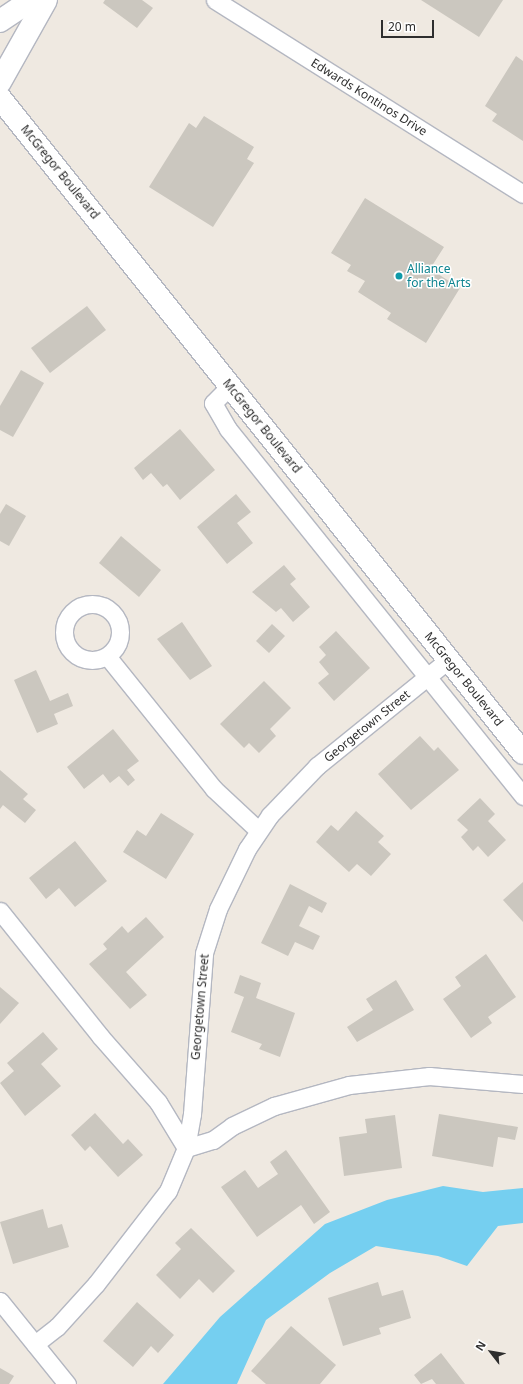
<!DOCTYPE html>
<html>
<head>
<meta charset="utf-8">
<style>
  body { margin:0 }
  #map { position:relative; width:523px; height:1384px; overflow:hidden; background:#efe9e1; font-family:"Noto Sans",sans-serif }
  div>[style] { position:absolute }
  .water>* { inset:0; background:#75cff0 }
  .building>* { inset:0; background:#cbc7bf }
  .roads { filter:drop-shadow(1px 0 #b4b7c1) drop-shadow(-1px 0 #b4b7c1) drop-shadow(0 1px #b4b7c1) drop-shadow(0 -1px #b4b7c1) }
  .street>* { height:17px; margin:-8.5px; padding:0 8.5px; transform-origin:8.5px; border-radius:8.5px; background:#fff }
  .street>.ring { margin:-8.5px; padding:0; box-sizing:content-box; background:none; border:17px solid #fff; border-radius:50% }
  .secondary>* { height:22px; margin:-11px; padding:0 11px; transform-origin:11px; border-radius:11px; background:#fff }
  .dots>* { width:11px; height:11px; translate:-50% -50%; box-sizing:border-box; border:2px solid #fff; border-radius:50% }
  span { translate:-50% -50%; white-space:nowrap; text-align:center; line-height:1.15; -webkit-text-stroke:3px #fff; paint-order:stroke }
  .street-label { font-size:12px; color:#2e2e2e }
  .culture-label { font-size:12px; color:#0d838f }
  .left { translate:0 -50%; text-align:left }
  .north { position:absolute; left:471px; top:1332px; width:40px; height:40px; -webkit-text-stroke:3px #fff; paint-order:stroke; rotate:301deg; font-size:11px; font-weight:700; line-height:16px; text-align:center; color:#2e2e2e }
  .north::after { content:''; display:block; margin:auto; width:14px; height:18px; background:#2e2e2e; clip-path:polygon(50% 0,100% 100%,50% 72%,0 100%) }
  .scale { position:absolute; left:381px; top:20px; width:53px; height:18px; box-sizing:border-box; border:2px solid #2e2e2e; border-top:0; padding-left:5px; font-size:12px; line-height:14px; white-space:nowrap; color:#2e2e2e; -webkit-text-stroke:3px #fff; paint-order:stroke }
</style>
</head>
<body>
<div id="map">
  <div class="water">
    <div style="clip-path:polygon(443px 1186px,483px 1192px,523px 1188px,523px 1223px,498px 1226px,467px 1266px,438px 1256px,376px 1246px,330px 1273px,266px 1320px,237px 1384px,163px 1384px,220px 1317px,325px 1224px,387px 1200px)"></div>
  </div>
  <div class="building">
    <div style="clip-path:polygon(105px 0,142px 0,153px 8px,137px 28px,103px 3px)"></div>
    <div style="clip-path:polygon(421px 0,503px 0,479px 37px)"></div>
    <div style="clip-path:polygon(516px 56px,523px 61px,523px 141px,492px 121px,497px 114px,485px 106px)"></div>
    <div style="clip-path:polygon(204px 116px,254px 147px,247px 159px,254px 163px,213px 227px,149px 187px,189px 123px,196px 128px)"></div>
    <div style="clip-path:polygon(365px 198px,444px 247px,430px 269px,460px 288px,426px 343px,387px 319px,391px 313px,358px 292px,365px 281px,347px 271px,351px 265px,331px 253px)"></div>
    <div style="clip-path:polygon(87px 306px,106px 330px,50px 373px,31px 348px)"></div>
    <div style="clip-path:polygon(21px 370px,44px 383px,13px 437px,0 430px,0 406px)"></div>
    <div style="clip-path:polygon(180px 429px,215px 470px,180px 500px,167px 484px,163px 487px,151px 473px,143px 480px,134px 468px)"></div>
    <div style="clip-path:polygon(236px 494px,251px 512px,237px 523px,253px 543px,227px 564px,197px 527px)"></div>
    <div style="clip-path:polygon(6px 504px,26px 516px,9px 546px,0 541px,0 514px)"></div>
    <div style="clip-path:polygon(121px 536px,161px 570px,139px 597px,99px 563px)"></div>
    <div style="clip-path:polygon(284px 565px,296px 579px,290px 584px,310px 607px,293px 622px,281px 608px,276px 612px,252px 592px)"></div>
    <div style="clip-path:polygon(182px 622px,212px 666px,190px 680px,157px 639px)"></div>
    <div style="clip-path:polygon(272px 624px,285px 636px,269px 653px,256px 641px)"></div>
    <div style="clip-path:polygon(336px 631px,370px 668px,334px 701px,318px 683px,329px 674px,319px 662px,326px 655px,319px 647px)"></div>
    <div style="clip-path:polygon(36px 670px,50px 701px,68px 693px,73px 706px,54px 714px,58px 724px,37px 733px,14px 680px)"></div>
    <div style="clip-path:polygon(264px 681px,291px 708px,270px 729px,276px 736px,259px 753px,249px 743px,244px 748px,220px 724px)"></div>
    <div style="clip-path:polygon(113px 729px,139px 761px,127px 770px,135px 780px,128px 786px,119px 776px,110px 783px,103px 774px,84px 789px,67px 767px)"></div>
    <div style="clip-path:polygon(420px 736px,434px 751px,438px 747px,459px 770px,411px 810px,378px 774px)"></div>
    <div style="clip-path:polygon(0 770px,28px 794px,23px 799px,36px 810px,25px 823px,3px 805px,0 809px)"></div>
    <div style="clip-path:polygon(480px 798px,495px 814px,488px 821px,506px 840px,488px 857px,478px 846px,473px 851px,461px 837px,468px 830px,457px 820px)"></div>
    <div style="clip-path:polygon(356px 811px,384px 836px,378px 842px,391px 854px,371px 876px,357px 864px,349px 872px,316px 842px,331px 825px,338px 831px)"></div>
    <div style="clip-path:polygon(161px 813px,194px 834px,166px 879px,123px 852px,137px 830px,146px 836px)"></div>
    <div style="clip-path:polygon(75px 841px,107px 881px,75px 907px,59px 888px,46px 899px,29px 878px)"></div>
    <div style="clip-path:polygon(523px 882px,523px 922px,503px 900px)"></div>
    <div style="clip-path:polygon(290px 884px,327px 903px,322px 913px,309px 906px,299px 926px,320px 936px,313px 950px,295px 942px,288px 956px,261px 943px)"></div>
    <div style="clip-path:polygon(146px 917px,164px 937px,126px 972px,147px 995px,130px 1009px,89px 964px,107px 949px,103px 944px,122px 926px,128px 933px)"></div>
    <div style="clip-path:polygon(486px 954px,516px 997px,488px 1017px,492px 1023px,471px 1038px,443px 999px,461px 986px,455px 977px)"></div>
    <div style="clip-path:polygon(240px 975px,261px 983px,256px 998px,295px 1013px,280px 1057px,259px 1049px,262px 1044px,231px 1032px,244px 997px,234px 993px)"></div>
    <div style="clip-path:polygon(396px 980px,414px 1010px,357px 1042px,347px 1027px,373px 1010px,366px 999px)"></div>
    <div style="clip-path:polygon(0 987px,19px 1003px,0 1024px)"></div>
    <div style="clip-path:polygon(43px 1032px,58px 1049px,41px 1064px,61px 1086px,25px 1116px,0 1083px,14px 1071px,7px 1063px)"></div>
    <div style="clip-path:polygon(95px 1113px,123px 1144px,128px 1139px,143px 1155px,118px 1177px,90px 1146px,85px 1151px,71px 1135px)"></div>
    <div style="clip-path:polygon(439px 1114px,518px 1127px,515px 1140px,498px 1137px,493px 1167px,432px 1156px)"></div>
    <div style="clip-path:polygon(395px 1115px,402px 1168px,344px 1176px,339px 1137px,367px 1133px,365px 1119px)"></div>
    <div style="clip-path:polygon(286px 1150px,330px 1212px,314px 1224px,301px 1205px,257px 1237px,221px 1187px,245px 1170px,258px 1188px,278px 1174px,270px 1162px)"></div>
    <div style="clip-path:polygon(43px 1209px,48px 1228px,62px 1224px,69px 1247px,13px 1264px,0 1222px)"></div>
    <div style="clip-path:polygon(191px 1228px,235px 1271px,213px 1293px,199px 1279px,180px 1299px,156px 1275px,181px 1249px,175px 1243px)"></div>
    <div style="clip-path:polygon(378px 1282px,382px 1296px,403px 1290px,411px 1318px,379px 1328px,381px 1334px,343px 1346px,328px 1298px)"></div>
    <div style="clip-path:polygon(137px 1302px,174px 1335px,158px 1353px,151px 1346px,133px 1367px,103px 1341px)"></div>
    <div style="clip-path:polygon(291px 1326px,336px 1365px,320px 1384px,266px 1384px,251px 1371px)"></div>
    <div style="clip-path:polygon(441px 1353px,465px 1384px,436px 1384px,432px 1379px,421px 1384px,414px 1375px)"></div>
    <div style="clip-path:polygon(0 1368px,14px 1376px,9px 1384px,0 1384px)"></div>
  </div>
  <div class="roads">
    <div class="street">
      <div style="left:215px;top:0;width:364px;rotate:32.2deg"></div>
      <div style="left:230px;top:386px;width:24px;rotate:135deg"></div>
      <div style="left:213px;top:403px;width:30px;rotate:60deg"></div>
      <div style="left:228px;top:429px;width:471px;rotate:51.2deg"></div>
      <div class="ring" style="left:64px;top:604px;width:39px;height:39px"></div>
      <div style="left:107px;top:656px;width:171px;rotate:51.2deg"></div>
      <div style="left:214px;top:789px;width:60px;rotate:43deg"></div>
      <div style="left:0;top:911px;width:160px;rotate:51.3deg"></div>
      <div style="left:100px;top:1036px;width:88px;rotate:48.7deg"></div>
      <div style="left:158px;top:1102px;width:54px;rotate:58.7deg"></div>
      <div style="left:186px;top:1148px;width:28px;rotate:-17deg"></div>
      <div style="left:213px;top:1140px;width:24px;rotate:-36deg"></div>
      <div style="left:232px;top:1126px;width:47px;rotate:-25.5deg"></div>
      <div style="left:274px;top:1106px;width:78px;rotate:-15.6deg"></div>
      <div style="left:349px;top:1085px;width:81px;rotate:-6.4deg"></div>
      <div style="left:429px;top:1076px;width:94px;rotate:4.9deg"></div>
      <div style="left:0;top:1301px;width:107px;rotate:51.1deg"></div>
      <div style="left:35px;top:1344px;width:28px;rotate:-38deg"></div>
      <div style="left:57px;top:1327px;width:58px;rotate:-47.8deg"></div>
      <div style="left:96px;top:1284px;width:118px;rotate:-52.3deg"></div>
      <div style="left:168px;top:1191px;width:47px;rotate:-67.3deg"></div>
      <div style="left:186px;top:1148px;width:35px;rotate:-80deg"></div>
      <div style="left:192px;top:1114px;width:161px;rotate:-85.7deg"></div>
      <div style="left:204px;top:953px;width:46px;rotate:-72.3deg"></div>
      <div style="left:218px;top:909px;width:67px;rotate:-64.2deg"></div>
      <div style="left:247px;top:849px;width:41px;rotate:-55.9deg"></div>
      <div style="left:270px;top:815px;width:68px;rotate:-46.2deg"></div>
      <div style="left:317px;top:766px;width:169px;rotate:-39deg"></div>
    </div>
    <div class="secondary">
      <div style="left:0;top:21px;width:37px;rotate:-34deg"></div>
      <div style="left:0;top:82px;width:94px;rotate:-60.7deg"></div>
      <div style="left:0;top:98px;width:838px;rotate:51.39deg"></div>
    </div>
  </div>
  <div class="dots">
    <div style="left:399px;top:276px;background:#0f9aa8"></div>
  </div>
  <div class="street-label">
    <span style="left:369px;top:97px;rotate:32deg">Edwards Kontinos Drive</span>
    <span style="left:60px;top:172px;rotate:51deg">McGregor Boulevard</span>
    <span style="left:262px;top:426px;rotate:51deg">McGregor Boulevard</span>
    <span style="left:464px;top:679px;rotate:51deg">McGregor Boulevard</span>
    <span style="left:367px;top:726px;rotate:-39deg">Georgetown Street</span>
    <span style="left:200px;top:1007px;rotate:-85deg">Georgetown Street</span>
  </div>
  <div class="culture-label">
    <span class="left" style="left:407px;top:276px">Alliance<br>for the Arts</span>
  </div>
  <div class="north">N</div>
  <div class="scale">20 m</div>
</div>
</body>
</html>
